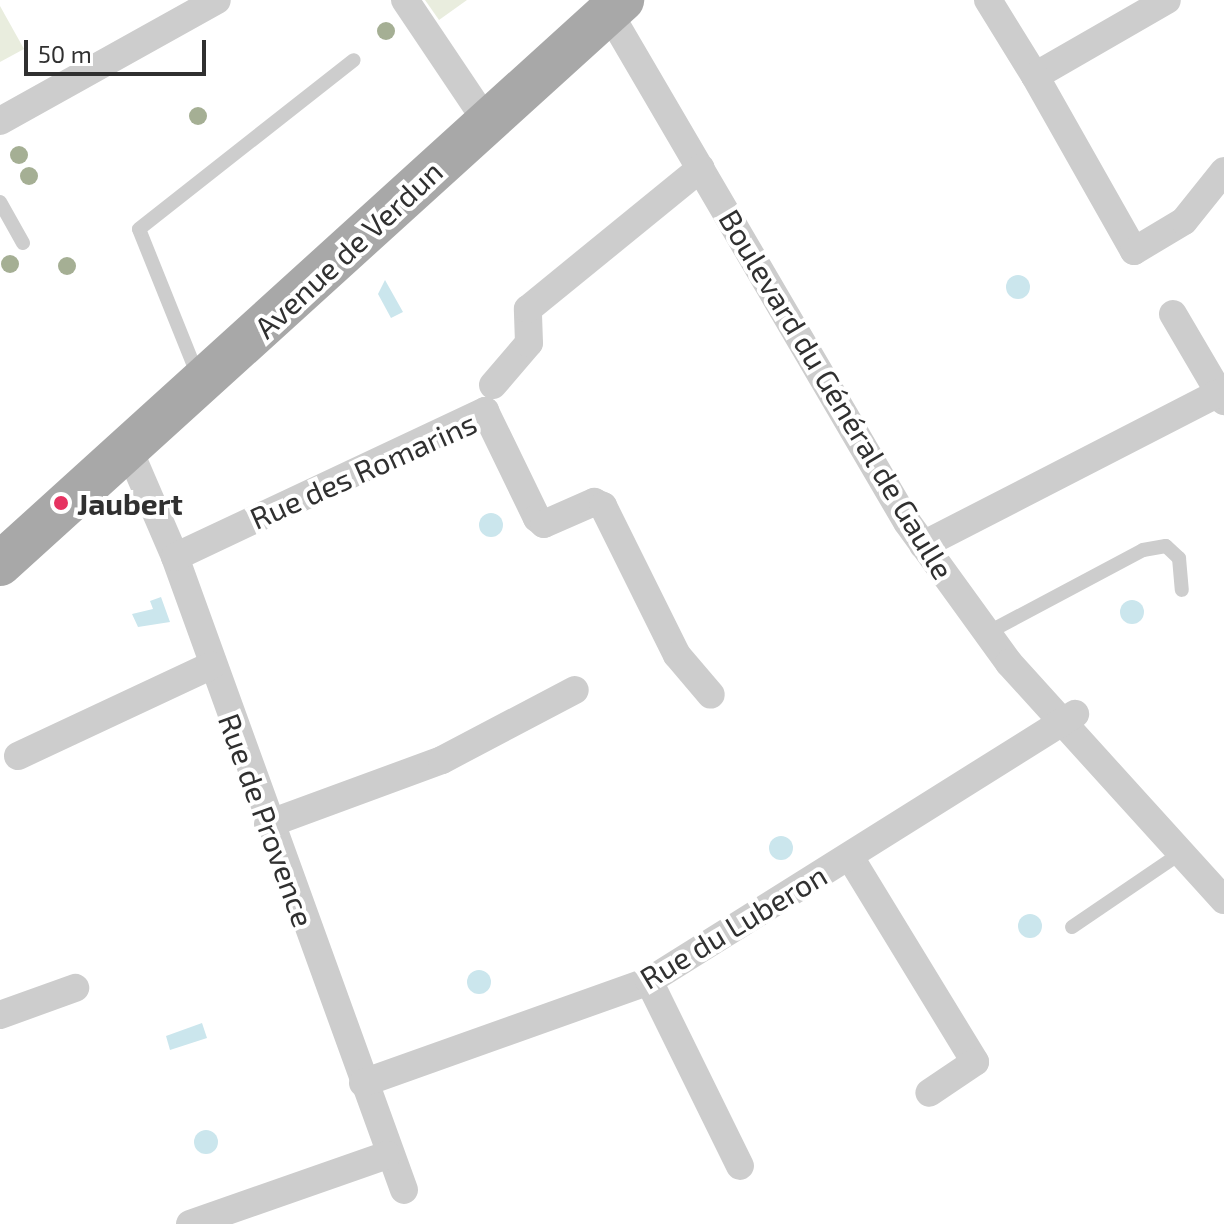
<!DOCTYPE html>
<html>
<head>
<meta charset="utf-8">
<style>
  body { margin:0 }
  #map { position:relative; width:1224px; height:1224px; overflow:hidden; background:#fff; font-family:"Exo 2",sans-serif }
  div>[style] { position:absolute }
  .green>* { inset:0; background:#e9edde }
  .water>* { inset:0; background:#cbe6ed }
  .round { border-radius:50% }
  .lane>* { height:14px; margin:-7px; padding:0 7px; transform-origin:7px; border-radius:7px; background:#cdcdcd }
  .street>* { height:28px; margin:-14px; padding:0 14px; transform-origin:14px; border-radius:14px; background:#cdcdcd }
  .primary>* { height:44px; margin:-22px; padding:0 22px; transform-origin:22px; border-radius:22px; background:#a8a8a8 }
  .trees>* { width:18px; height:18px; margin:-9px; border-radius:50%; background:#a5af94 }
  .dots>* { width:22px; height:22px; translate:-50% -50%; box-sizing:border-box; border:4px solid #fff; border-radius:50% }
  span { translate:-50% -50%; white-space:nowrap; text-align:center; line-height:1.15; -webkit-text-stroke:8px #fff; paint-order:stroke }
  .street-label { font-size:30px; color:#303030 }
  .poi-label { font-size:30px; color:#303030; font-weight:700 }
  .left { translate:0 -50%; text-align:left }
  .scale { position:absolute; left:24px; top:40px; width:182px; height:36px; box-sizing:border-box; border:4px solid #303030; border-top:0; padding-left:10px; font-size:24px; line-height:28px; white-space:nowrap; color:#303030; -webkit-text-stroke:6px #fff; paint-order:stroke }
</style>
</head>
<body>
<div id="map">
  <div class="green">
    <div style="clip-path:polygon(425px 0,467px 0,439px 20px)"></div>
    <div style="clip-path:polygon(0 6px,24px 49px,0 62px)"></div>
  </div>
  <div class="water">
    <div class="round" style="left:1006px;top:275px;width:24px;height:24px"></div>
    <div style="clip-path:polygon(385px 280px,403px 312px,391px 318px,378px 294px)"></div>
    <div class="round" style="left:479px;top:513px;width:24px;height:24px"></div>
    <div style="clip-path:polygon(161px 597px,170px 622px,138px 627px,132px 614px,153px 609px,150px 601px)"></div>
    <div class="round" style="left:1120px;top:600px;width:24px;height:24px"></div>
    <div class="round" style="left:769px;top:836px;width:24px;height:24px"></div>
    <div class="round" style="left:1018px;top:914px;width:24px;height:24px"></div>
    <div class="round" style="left:467px;top:970px;width:24px;height:24px"></div>
    <div style="clip-path:polygon(202px 1023px,207px 1038px,170px 1050px,166px 1036px)"></div>
    <div class="round" style="left:194px;top:1130px;width:24px;height:24px"></div>
  </div>
  <div class="lane">
    <div style="left:0;top:202px;width:47px;rotate:60.7deg"></div>
    <div style="left:198px;top:376px;width:158px;rotate:-111.9deg"></div>
    <div style="left:139px;top:229px;width:273px;rotate:-38.2deg"></div>
    <div style="left:987px;top:633px;width:177px;rotate:-28deg"></div>
    <div style="left:1143px;top:550px;width:23px;rotate:-10deg"></div>
    <div style="left:1166px;top:546px;width:18px;rotate:43deg"></div>
    <div style="left:1179px;top:558px;width:32px;rotate:85deg"></div>
    <div style="left:1072px;top:927px;width:132px;rotate:-34.2deg"></div>
  </div>
  <div class="street">
    <div style="left:405px;top:0;width:143px;rotate:56.1deg"></div>
    <div style="left:988px;top:0;width:89px;rotate:58.3deg"></div>
    <div style="left:1035px;top:76px;width:152px;rotate:-29.9deg"></div>
    <div style="left:608px;top:11px;width:592px;rotate:59.67deg"></div>
    <div style="left:907px;top:522px;width:174px;rotate:54.1deg"></div>
    <div style="left:1009px;top:663px;width:320px;rotate:47.8deg"></div>
    <div style="left:1035px;top:76px;width:201px;rotate:60.5deg"></div>
    <div style="left:1134px;top:251px;width:58px;rotate:-31deg"></div>
    <div style="left:1184px;top:221px;width:64px;rotate:-51.3deg"></div>
    <div style="left:0;top:121px;width:248px;rotate:-29.1deg"></div>
    <div style="left:1173px;top:314px;width:101px;rotate:59.6deg"></div>
    <div style="left:493px;top:385px;width:55px;rotate:-49.4deg"></div>
    <div style="left:529px;top:343px;width:34px;rotate:-92deg"></div>
    <div style="left:528px;top:309px;width:223px;rotate:-39.2deg"></div>
    <div style="left:129px;top:450px;width:116px;rotate:66.7deg"></div>
    <div style="left:175px;top:557px;width:673px;rotate:70.11deg"></div>
    <div style="left:923px;top:545px;width:333px;rotate:-27.2deg"></div>
    <div style="left:175px;top:557px;width:343px;rotate:-25.2deg"></div>
    <div style="left:485px;top:411px;width:119px;rotate:64.1deg"></div>
    <div style="left:537px;top:518px;width:9px;rotate:41deg"></div>
    <div style="left:544px;top:524px;width:55px;rotate:-23.7deg"></div>
    <div style="left:594px;top:502px;width:10px;rotate:24deg"></div>
    <div style="left:603px;top:506px;width:166px;rotate:63.6deg"></div>
    <div style="left:677px;top:655px;width:52px;rotate:49.6deg"></div>
    <div style="left:18px;top:756px;width:214px;rotate:-25.1deg"></div>
    <div style="left:268px;top:824px;width:185px;rotate:-20.2deg"></div>
    <div style="left:442px;top:760px;width:150px;rotate:-27.8deg"></div>
    <div style="left:850px;top:857px;width:240px;rotate:58.6deg"></div>
    <div style="left:975px;top:1062px;width:55px;rotate:146deg"></div>
    <div style="left:649px;top:981px;width:206px;rotate:63.8deg"></div>
    <div style="left:0;top:1015px;width:80px;rotate:-19.8deg"></div>
    <div style="left:363px;top:1083px;width:304px;rotate:-19.6deg"></div>
    <div style="left:649px;top:981px;width:503px;rotate:-32.08deg"></div>
    <div style="left:190px;top:1224px;width:209px;rotate:-19.3deg"></div>
  </div>
  <div class="primary">
    <div style="left:0;top:564px;width:840px;rotate:-42.2deg"></div>
  </div>
  <div class="trees">
    <div style="left:386px;top:31px"></div>
    <div style="left:198px;top:116px"></div>
    <div style="left:19px;top:155px"></div>
    <div style="left:29px;top:176px"></div>
    <div style="left:10px;top:264px"></div>
    <div style="left:67px;top:266px"></div>
  </div>
  <div class="dots">
    <div style="left:61px;top:503px;background:#e63361"></div>
  </div>
  <div class="street-label">
    <span style="left:348px;top:249px;rotate:-43deg">Avenue de Verdun</span>
    <span style="left:837px;top:394px;rotate:59deg">Boulevard du Général de Gaulle</span>
    <span style="left:363px;top:470px;rotate:-24deg">Rue des Romarins</span>
    <span style="left:267px;top:820px;rotate:70deg">Rue de Provence</span>
    <span style="left:733px;top:926px;rotate:-31deg">Rue du Luberon</span>
  </div>
  <div class="poi-label">
    <span class="left" style="left:77px;top:503px">Jaubert</span>
  </div>
  <div class="scale">50 m</div>
</div>
</body>
</html>
